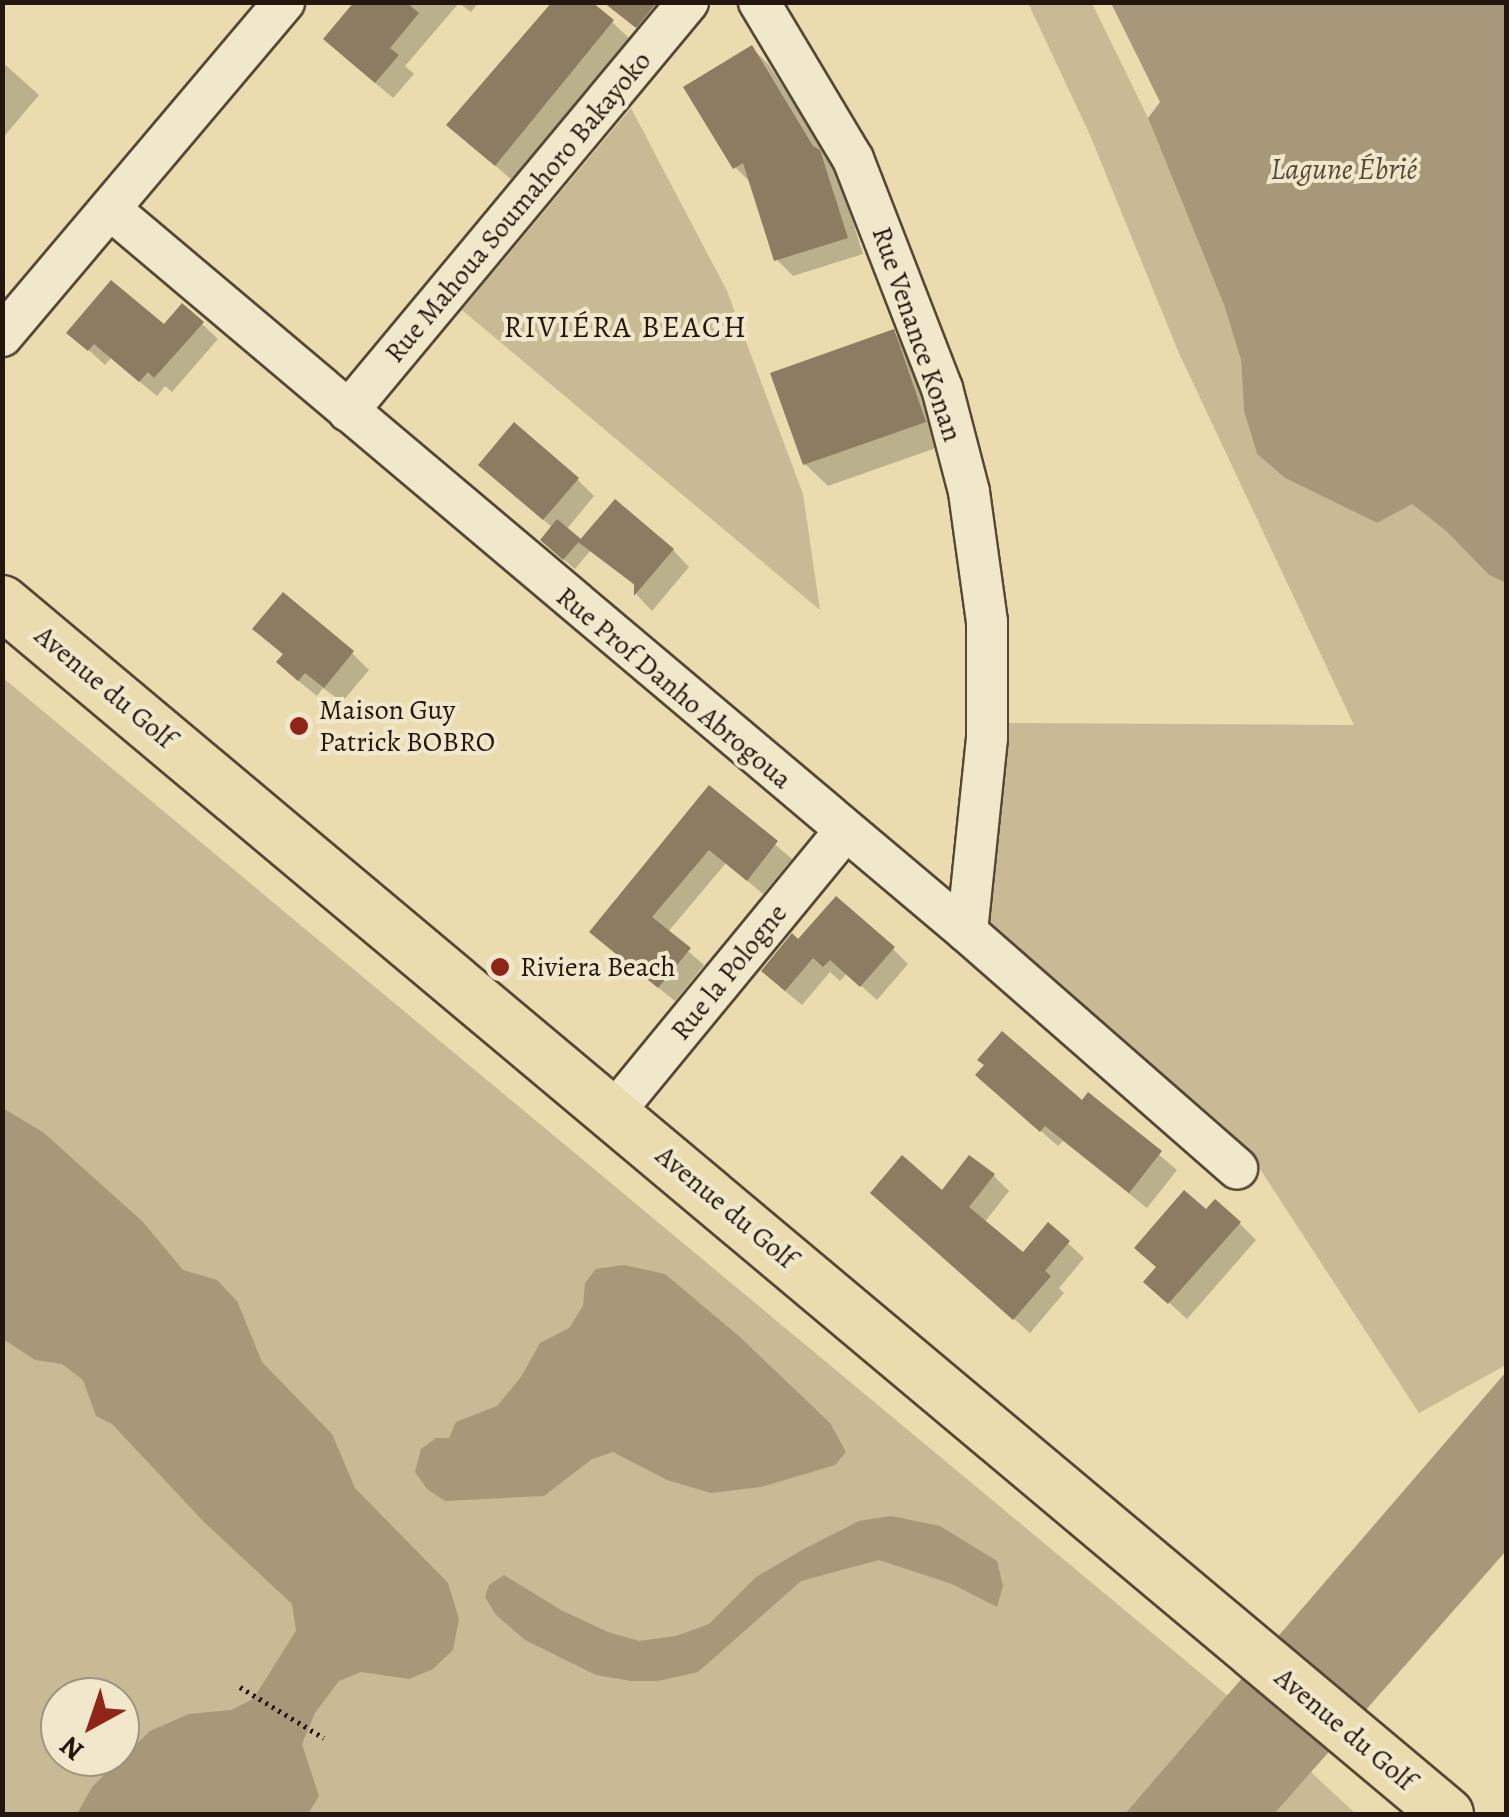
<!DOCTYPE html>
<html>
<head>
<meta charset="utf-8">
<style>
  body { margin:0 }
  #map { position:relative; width:1509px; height:1817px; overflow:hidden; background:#eadcaf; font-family:Alegreya,serif }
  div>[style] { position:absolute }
  .green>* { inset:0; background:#c8ba94 }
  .water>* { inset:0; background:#a79879 }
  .shadow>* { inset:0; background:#0003 }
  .building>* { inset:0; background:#8b7c62 }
  .path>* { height:5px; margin-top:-2.5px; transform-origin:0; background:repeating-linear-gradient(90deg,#24150f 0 2.5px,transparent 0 7.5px) }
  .roads { filter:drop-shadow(2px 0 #564737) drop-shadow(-2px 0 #564737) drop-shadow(0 2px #564737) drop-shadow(0 -2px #564737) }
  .minor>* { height:40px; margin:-20px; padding:0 20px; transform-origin:20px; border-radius:20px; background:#f1e8cb }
  .major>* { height:52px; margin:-26px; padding:0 26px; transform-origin:26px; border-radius:26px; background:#eadcaf }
  .dots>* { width:28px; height:28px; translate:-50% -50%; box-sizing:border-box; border:5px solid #f1e8cb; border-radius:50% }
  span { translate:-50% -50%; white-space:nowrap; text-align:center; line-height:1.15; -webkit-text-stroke:8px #f1e8cb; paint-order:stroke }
  .street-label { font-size:28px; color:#24150f }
  .poi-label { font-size:28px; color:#24150f }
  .left { translate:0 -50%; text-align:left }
  .water-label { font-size:30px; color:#584939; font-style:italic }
  .neighbourhood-label { font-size:30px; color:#24150f; letter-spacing:2.5px }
  .frame { position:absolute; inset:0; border:5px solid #24150f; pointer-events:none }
  .north { position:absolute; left:40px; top:1677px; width:100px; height:100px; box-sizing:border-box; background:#f1e8cb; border:2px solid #9f9480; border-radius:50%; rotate:220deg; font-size:28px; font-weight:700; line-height:40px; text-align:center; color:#24150f }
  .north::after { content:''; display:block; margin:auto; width:35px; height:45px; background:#8f2418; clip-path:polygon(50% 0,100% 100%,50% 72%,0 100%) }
</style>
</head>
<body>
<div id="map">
  <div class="green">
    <div style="clip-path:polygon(1028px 3px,1092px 3px,1148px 118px,1224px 305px,1241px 360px,1244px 411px,1257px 454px,1285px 478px,1377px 523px,1411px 503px,1446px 531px,1489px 575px,1506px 583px,1506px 1365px,1419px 1413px,1258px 1166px,988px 927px,1008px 723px,1354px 725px,1178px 351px,1090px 135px)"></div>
    <div style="clip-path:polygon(631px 108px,727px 291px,803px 494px,820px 610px,462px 310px)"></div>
    <div style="clip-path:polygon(evenodd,2px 677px,1240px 1706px,1356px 1814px,3px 1814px,2px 677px,60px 1697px,120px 1697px,120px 1757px,60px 1757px,60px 1697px)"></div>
  </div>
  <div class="water">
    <div style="clip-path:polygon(1111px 3px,1506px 3px,1506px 583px,1489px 575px,1446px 531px,1412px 504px,1377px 523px,1285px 478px,1257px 454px,1244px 411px,1241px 360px,1224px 305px,1148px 118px,1160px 102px)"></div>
    <div style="clip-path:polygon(3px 1108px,44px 1133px,143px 1222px,183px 1270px,217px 1280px,237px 1301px,262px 1362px,332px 1434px,355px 1488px,448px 1583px,459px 1619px,453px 1650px,433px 1669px,409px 1679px,361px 1672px,339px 1681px,315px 1713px,302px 1744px,319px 1796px,308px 1814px,77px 1814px,92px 1787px,150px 1731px,189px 1714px,231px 1710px,253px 1699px,296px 1631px,292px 1604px,204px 1522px,112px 1424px,96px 1416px,83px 1380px,62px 1364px,35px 1360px,3px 1339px)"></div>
    <div style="clip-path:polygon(624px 1265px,665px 1274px,740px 1337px,830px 1423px,846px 1452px,835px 1465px,761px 1487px,711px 1493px,667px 1480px,613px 1452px,592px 1459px,544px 1496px,445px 1501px,427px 1489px,415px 1472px,421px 1449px,436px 1438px,449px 1438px,456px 1422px,497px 1406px,521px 1377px,540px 1343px,569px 1328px,583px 1306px,585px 1283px,596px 1269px)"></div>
    <div style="clip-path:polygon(1506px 1372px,1506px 1551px,1274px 1814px,1125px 1814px)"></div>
    <div style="clip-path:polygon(891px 1516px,940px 1526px,997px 1561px,1003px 1586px,997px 1607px,952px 1584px,879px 1560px,801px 1581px,698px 1672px,658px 1681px,631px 1681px,596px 1675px,525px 1640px,496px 1615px,485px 1597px,489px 1585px,504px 1575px,561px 1610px,608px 1632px,639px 1641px,676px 1636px,709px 1624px,756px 1577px,802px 1550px,859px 1521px)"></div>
  </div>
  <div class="shadow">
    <div style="clip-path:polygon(360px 2px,479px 2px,471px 12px,459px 3px,405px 66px,414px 74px,393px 98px,343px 56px)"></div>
    <div style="clip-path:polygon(625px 2px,687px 2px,654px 42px,619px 12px)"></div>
    <div style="clip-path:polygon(612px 22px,629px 38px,513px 181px,449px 125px)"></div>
    <div style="clip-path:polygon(752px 48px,769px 65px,836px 169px,863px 254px,793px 276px,776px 259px,752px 184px,735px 167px)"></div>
    <div style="clip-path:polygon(2px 62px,39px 95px,2px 139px)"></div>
    <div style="clip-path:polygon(202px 324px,218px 339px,172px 392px,165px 386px,157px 396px,111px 358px,105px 365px,70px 333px)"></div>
    <div style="clip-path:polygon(893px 332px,916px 354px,947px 444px,828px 486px,805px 464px)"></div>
    <div style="clip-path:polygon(578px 480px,594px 496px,566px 530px,581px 543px,673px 550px,689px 567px,652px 611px,637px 595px,637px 587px,590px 551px,575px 569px,554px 551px,553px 528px,498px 481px)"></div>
    <div style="clip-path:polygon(273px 646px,352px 653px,369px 670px,342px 702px,323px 688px,317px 696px,296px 679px,285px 656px)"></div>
    <div style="clip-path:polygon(709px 788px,792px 859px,763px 894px,726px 863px,667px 933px,704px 965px,675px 1001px,608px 947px)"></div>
    <div style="clip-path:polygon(799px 942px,893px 949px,908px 964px,877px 1000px,847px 973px,840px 981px,830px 972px,802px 1005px,779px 986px)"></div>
    <div style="clip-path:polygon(996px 1092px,1082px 1104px,1088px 1095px,1177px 1170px,1147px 1208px,1063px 1141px,1058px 1146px)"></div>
    <div style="clip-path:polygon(993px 1175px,1009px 1191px,984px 1223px,1023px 1256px,1049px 1226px,1084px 1258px,1059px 1288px,1064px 1293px,1030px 1333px,888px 1208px)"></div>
    <div style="clip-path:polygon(1206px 1213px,1239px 1223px,1256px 1240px,1187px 1319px,1164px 1298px)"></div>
  </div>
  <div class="building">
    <div style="clip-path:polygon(354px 2px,406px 2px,419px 13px,390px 48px,399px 55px,375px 83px,323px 39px)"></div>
    <div style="clip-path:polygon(552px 2px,592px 2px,614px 20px,495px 166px,446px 125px)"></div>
    <div style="clip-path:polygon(603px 2px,657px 2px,636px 28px)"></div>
    <div style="clip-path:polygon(752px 45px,813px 146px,820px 150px,848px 238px,774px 261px,743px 163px,733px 169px,683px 87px)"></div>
    <div style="clip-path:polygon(111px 280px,164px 324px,182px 303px,204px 322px,154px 378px,148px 372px,139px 382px,94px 344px,88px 351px,66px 333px)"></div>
    <div style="clip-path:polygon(894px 329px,926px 422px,803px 465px,770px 373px)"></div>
    <div style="clip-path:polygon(514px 422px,579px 478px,543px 520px,478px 465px)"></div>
    <div style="clip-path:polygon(615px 499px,674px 549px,634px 596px,634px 584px,578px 542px)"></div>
    <div style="clip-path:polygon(557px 519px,581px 539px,563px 560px,540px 540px)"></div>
    <div style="clip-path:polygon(283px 592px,354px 651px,324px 688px,305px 673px,298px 681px,276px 662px,283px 654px,252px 629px)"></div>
    <div style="clip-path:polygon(709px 785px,778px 841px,747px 881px,709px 850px,652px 917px,691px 948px,658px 988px,589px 932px)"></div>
    <div style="clip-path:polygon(836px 896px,895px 947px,860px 987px,830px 960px,823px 967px,813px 958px,785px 991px,761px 971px,792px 933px,798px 939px)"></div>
    <div style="clip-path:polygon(1002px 1031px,1082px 1100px,1088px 1092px,1162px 1151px,1129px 1193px,1045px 1126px,1040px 1132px,975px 1075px,984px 1065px,977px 1060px)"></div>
    <div style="clip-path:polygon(902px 1155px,942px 1190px,969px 1155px,995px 1174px,969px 1207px,1023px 1252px,1048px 1222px,1070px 1241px,1045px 1271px,1051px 1276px,1013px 1320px,870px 1193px)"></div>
    <div style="clip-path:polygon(1184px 1190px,1206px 1209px,1215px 1199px,1241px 1222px,1168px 1304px,1143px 1282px,1156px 1267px,1134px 1248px)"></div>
  </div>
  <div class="path">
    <div style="left:240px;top:1687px;width:98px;rotate:31.3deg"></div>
  </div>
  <div class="roads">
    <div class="minor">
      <div style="left:759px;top:2px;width:183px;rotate:59.1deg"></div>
      <div style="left:853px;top:159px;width:246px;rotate:68.8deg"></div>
      <div style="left:942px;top:388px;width:107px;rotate:75.4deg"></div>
      <div style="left:969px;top:492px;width:131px;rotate:82.1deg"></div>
      <div style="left:987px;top:622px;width:116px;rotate:90deg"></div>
      <div style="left:987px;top:738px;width:195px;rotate:95.9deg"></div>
      <div style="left:110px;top:209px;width:1121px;rotate:40.15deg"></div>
      <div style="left:967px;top:932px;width:359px;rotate:41.2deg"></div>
      <div style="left:2px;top:336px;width:437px;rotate:-49.8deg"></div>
      <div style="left:348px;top:411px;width:532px;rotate:-50.26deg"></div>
      <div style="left:614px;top:1112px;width:362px;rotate:-50.6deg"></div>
    </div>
    <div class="major">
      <div style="left:2px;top:602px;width:1886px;rotate:39.99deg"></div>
    </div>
  </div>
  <div class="dots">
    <div style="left:299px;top:726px;background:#8f2418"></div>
    <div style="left:500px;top:967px;background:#8f2418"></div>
  </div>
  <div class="street-label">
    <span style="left:518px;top:207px;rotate:-50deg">Rue Mahoua Soumahoro Bakayoko</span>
    <span style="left:917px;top:334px;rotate:71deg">Rue Venance Konan</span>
    <span style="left:105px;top:687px;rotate:40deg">Avenue du Golf</span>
    <span style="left:674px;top:688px;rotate:40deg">Rue Prof Danho Abrogoua</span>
    <span style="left:729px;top:972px;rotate:-51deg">Rue la Pologne</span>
    <span style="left:726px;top:1207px;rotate:40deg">Avenue du Golf</span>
    <span style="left:1345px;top:1729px;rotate:40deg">Avenue du Golf</span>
  </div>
  <div class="poi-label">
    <span class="left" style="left:319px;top:726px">Maison Guy<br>Patrick BOBRO</span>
    <span class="left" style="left:520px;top:967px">Riviera Beach</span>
  </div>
  <div class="water-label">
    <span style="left:1344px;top:169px">Lagune Ébrié</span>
  </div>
  <div class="neighbourhood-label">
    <span style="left:626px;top:327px">RIVIÉRA BEACH</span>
  </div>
  <div class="frame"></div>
  <div class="north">N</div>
</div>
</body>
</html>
